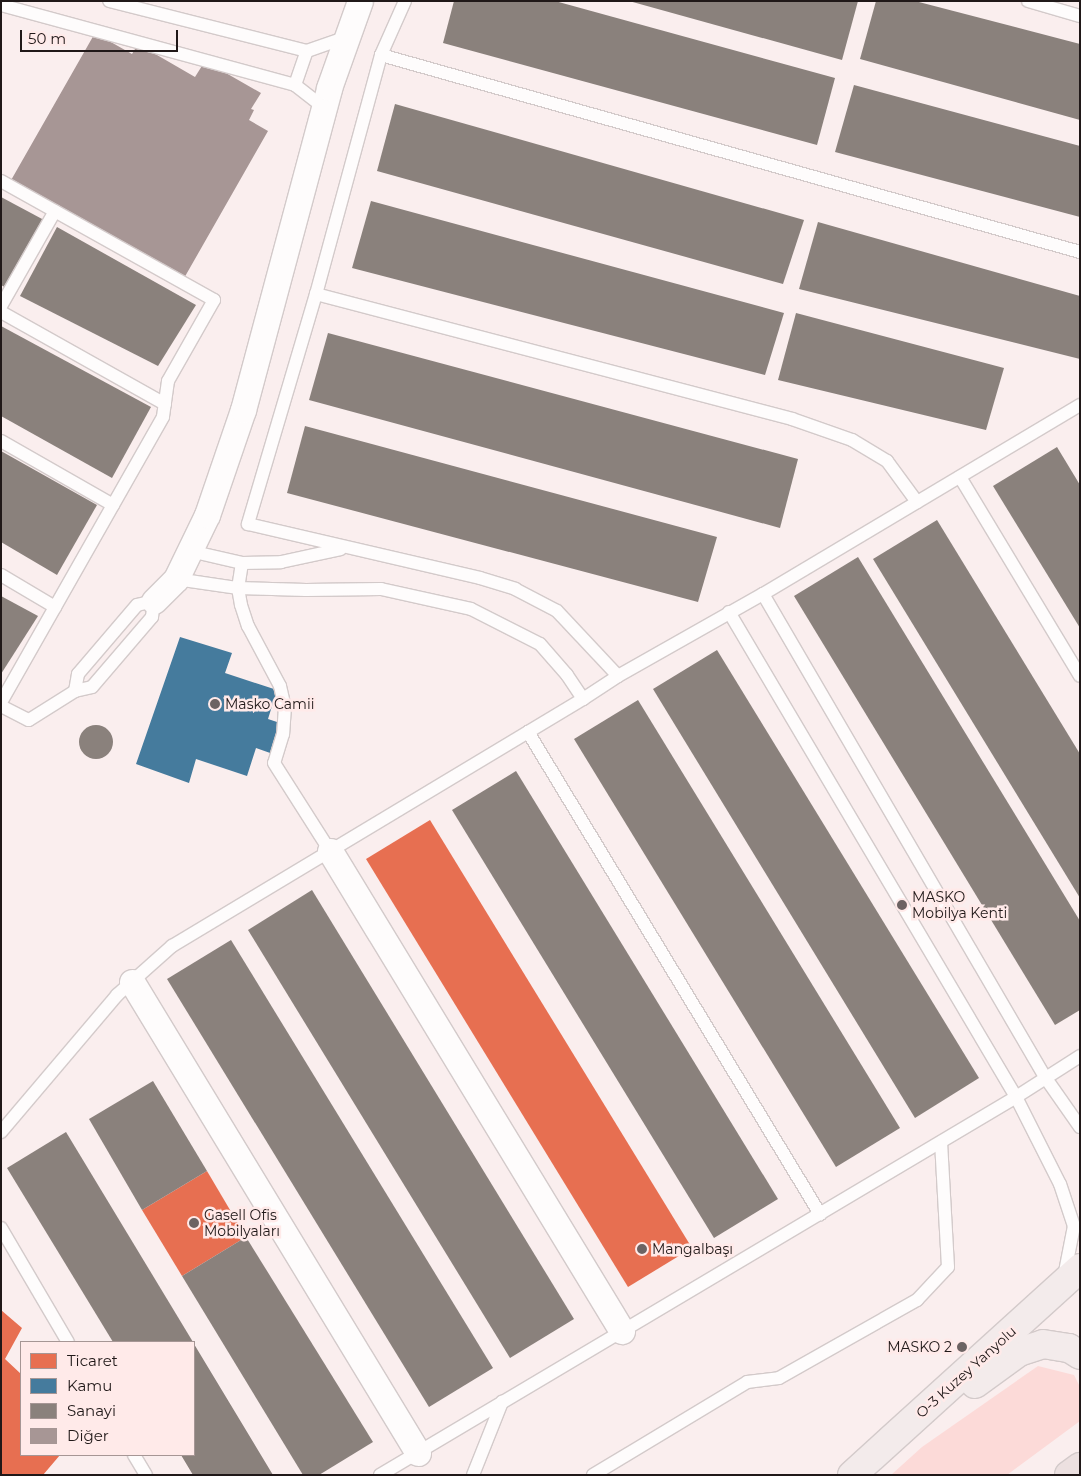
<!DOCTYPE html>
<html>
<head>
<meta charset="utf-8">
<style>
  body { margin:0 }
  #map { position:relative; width:1081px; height:1476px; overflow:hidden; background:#faeeee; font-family:Montserrat,sans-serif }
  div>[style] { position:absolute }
  .green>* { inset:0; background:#fcdad8 }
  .shops>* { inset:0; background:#e76f51 }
  .public>* { inset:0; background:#457b9d }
  .industry>* { inset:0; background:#8a817c }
  .round { border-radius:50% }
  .building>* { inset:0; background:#a79695 }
  .roads { filter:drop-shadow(1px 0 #d3caca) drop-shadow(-1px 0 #d3caca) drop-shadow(0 1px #d3caca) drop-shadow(0 -1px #d3caca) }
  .service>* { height:12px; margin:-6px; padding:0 6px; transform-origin:6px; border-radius:6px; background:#fefcfc }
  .minor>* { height:25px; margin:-12.5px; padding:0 12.5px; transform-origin:12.5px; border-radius:12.5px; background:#fefcfc }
  .primary>* { height:28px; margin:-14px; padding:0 14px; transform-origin:14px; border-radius:14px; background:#f3ebeb }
  .motorway>* { height:28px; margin:-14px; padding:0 14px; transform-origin:14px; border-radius:14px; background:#ece0e0 }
  .dots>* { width:14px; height:14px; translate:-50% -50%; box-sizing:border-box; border:2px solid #ffeae9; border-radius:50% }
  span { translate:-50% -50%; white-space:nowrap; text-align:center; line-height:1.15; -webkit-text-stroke:5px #ffeae9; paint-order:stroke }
  .poi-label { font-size:14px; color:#201818 }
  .left { translate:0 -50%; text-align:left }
  .right { translate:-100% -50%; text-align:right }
  .street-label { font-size:14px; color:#201818 }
  .frame { position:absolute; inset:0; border:2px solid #201818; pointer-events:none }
  .legend { position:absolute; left:20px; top:1341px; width:175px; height:115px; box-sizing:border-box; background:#ffeae9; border:1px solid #a69695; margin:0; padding:6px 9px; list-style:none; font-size:15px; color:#201818 }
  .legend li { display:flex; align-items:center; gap:10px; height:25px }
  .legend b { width:25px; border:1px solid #a69695 }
  .scale { position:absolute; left:20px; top:30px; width:158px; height:22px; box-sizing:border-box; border:2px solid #201818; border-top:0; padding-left:6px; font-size:15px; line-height:18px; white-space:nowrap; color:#201818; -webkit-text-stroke:4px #ffeae9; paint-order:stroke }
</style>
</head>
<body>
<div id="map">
  <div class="green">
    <div style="clip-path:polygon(1038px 1366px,1074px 1375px,1080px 1387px,1080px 1421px,1007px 1475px,891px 1475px,922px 1447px)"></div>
  </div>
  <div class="shops">
    <div style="clip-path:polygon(430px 820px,692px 1248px,628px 1287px,366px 859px)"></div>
    <div style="clip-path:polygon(207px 1171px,246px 1237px,182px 1276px,142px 1210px)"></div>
    <div style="clip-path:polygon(1px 1310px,22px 1328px,5px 1359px,21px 1374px,21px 1455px,60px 1455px,43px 1475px,1px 1475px)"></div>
  </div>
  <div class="public">
    <div style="clip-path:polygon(180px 637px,232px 653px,225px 673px,277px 690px,268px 719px,283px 724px,273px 754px,256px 748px,247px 776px,196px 759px,189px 783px,136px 764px)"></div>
  </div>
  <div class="industry">
    <div style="clip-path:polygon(454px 1px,555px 1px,835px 78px,817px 145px,443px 43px)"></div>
    <div style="clip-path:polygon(629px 1px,858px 1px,842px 60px)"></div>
    <div style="clip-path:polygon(876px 1px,915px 1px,1080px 44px,1080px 120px,860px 59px)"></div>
    <div style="clip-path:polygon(854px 85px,1080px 146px,1080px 217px,835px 152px)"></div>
    <div style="clip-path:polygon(395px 104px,804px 220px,783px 284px,377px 171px)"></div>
    <div style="clip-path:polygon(1px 197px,44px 220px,6px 288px,1px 285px)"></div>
    <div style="clip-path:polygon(371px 201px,784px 313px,765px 375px,352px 268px)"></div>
    <div style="clip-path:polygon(818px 222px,1080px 296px,1080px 359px,799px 289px)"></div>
    <div style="clip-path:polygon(57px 227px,196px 305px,158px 366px,20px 296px)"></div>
    <div style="clip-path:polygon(796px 313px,1004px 368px,986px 430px,778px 380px)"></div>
    <div style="clip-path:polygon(1px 326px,151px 407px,112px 478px,1px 416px)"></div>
    <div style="clip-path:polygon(328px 333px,798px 459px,780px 528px,309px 400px)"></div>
    <div style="clip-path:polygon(305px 426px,717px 537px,698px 602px,287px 493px)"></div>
    <div style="clip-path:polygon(1057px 447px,1080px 485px,1080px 628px,993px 486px)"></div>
    <div style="clip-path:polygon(1px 451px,97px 505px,57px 575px,1px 542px)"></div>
    <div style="clip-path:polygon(937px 520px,1080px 754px,1080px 898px,873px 559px)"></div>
    <div style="clip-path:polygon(858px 557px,1080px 921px,1080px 1010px,1055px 1025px,794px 596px)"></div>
    <div style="clip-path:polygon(1px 596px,38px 616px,1px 674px)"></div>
    <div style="clip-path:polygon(717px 650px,979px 1078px,915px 1118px,653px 689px)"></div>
    <div style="clip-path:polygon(638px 700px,900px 1128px,836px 1167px,574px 739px)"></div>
    <div class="round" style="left:79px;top:725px;width:34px;height:34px"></div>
    <div style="clip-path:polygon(516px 771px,778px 1199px,714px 1238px,452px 810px)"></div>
    <div style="clip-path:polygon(312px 890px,574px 1319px,510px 1358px,248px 930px)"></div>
    <div style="clip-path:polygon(231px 940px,493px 1368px,429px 1407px,167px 979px)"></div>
    <div style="clip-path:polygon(153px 1081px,207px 1171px,142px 1210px,89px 1119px)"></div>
    <div style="clip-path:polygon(66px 1132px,193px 1342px,113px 1342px,7px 1168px)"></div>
    <div style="clip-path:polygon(246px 1237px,373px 1442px,319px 1475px,303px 1475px,182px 1276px)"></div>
    <div style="clip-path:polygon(194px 1344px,273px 1475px,193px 1475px,181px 1455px,194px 1455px)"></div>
  </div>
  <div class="building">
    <div style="clip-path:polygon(95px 33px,132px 54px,138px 44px,195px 77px,205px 61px,261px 93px,251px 109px,254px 110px,249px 120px,268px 131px,183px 280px,10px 182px)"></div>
  </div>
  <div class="roads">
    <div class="service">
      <div style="left:405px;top:1px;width:59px;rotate:114deg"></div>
      <div style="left:381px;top:55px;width:248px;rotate:105.2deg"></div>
      <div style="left:316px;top:294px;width:240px;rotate:106.5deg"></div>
      <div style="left:248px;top:524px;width:238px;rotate:13.1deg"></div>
      <div style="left:480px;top:578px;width:37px;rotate:17deg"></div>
      <div style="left:515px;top:589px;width:47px;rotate:27.6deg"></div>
      <div style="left:557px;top:611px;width:89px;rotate:46.8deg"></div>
      <div style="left:1028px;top:1px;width:54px;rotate:16.1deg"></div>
      <div style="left:1px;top:5px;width:305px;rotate:15.2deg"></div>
      <div style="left:295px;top:85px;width:36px;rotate:-71deg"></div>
      <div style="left:307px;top:51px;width:204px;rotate:-165.8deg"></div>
      <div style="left:307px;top:51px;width:42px;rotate:-19.3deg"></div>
      <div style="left:381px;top:55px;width:726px;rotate:15.74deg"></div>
      <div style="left:295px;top:85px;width:37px;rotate:38deg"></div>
      <div style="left:1px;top:181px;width:244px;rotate:29.2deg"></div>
      <div style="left:214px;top:300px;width:93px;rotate:119.6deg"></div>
      <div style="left:168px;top:381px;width:36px;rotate:98deg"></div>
      <div style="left:163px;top:417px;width:328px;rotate:119.6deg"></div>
      <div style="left:316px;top:294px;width:492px;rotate:14.7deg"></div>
      <div style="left:792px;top:419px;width:64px;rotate:19.3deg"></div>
      <div style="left:852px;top:440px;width:41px;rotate:31deg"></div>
      <div style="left:887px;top:461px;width:51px;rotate:53.8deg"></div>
      <div style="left:1px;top:306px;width:109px;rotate:-60.4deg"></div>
      <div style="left:1px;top:312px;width:188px;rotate:29.3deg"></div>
      <div style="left:1px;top:441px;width:129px;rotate:29.7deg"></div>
      <div style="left:960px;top:477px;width:232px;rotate:58.9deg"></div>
      <div style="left:190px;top:551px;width:53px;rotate:13deg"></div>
      <div style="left:242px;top:563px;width:39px;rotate:-1deg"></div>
      <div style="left:281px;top:562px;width:61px;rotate:-12.2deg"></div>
      <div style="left:242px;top:563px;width:25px;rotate:99deg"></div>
      <div style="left:238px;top:588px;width:17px;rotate:80deg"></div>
      <div style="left:241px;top:605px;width:22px;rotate:72deg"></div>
      <div style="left:248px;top:626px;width:68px;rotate:61.9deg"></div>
      <div style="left:280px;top:686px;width:22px;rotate:77deg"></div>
      <div style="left:285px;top:707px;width:27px;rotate:94deg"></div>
      <div style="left:283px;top:734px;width:30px;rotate:107deg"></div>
      <div style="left:274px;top:763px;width:104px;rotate:57.5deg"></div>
      <div style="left:1px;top:575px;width:63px;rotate:30.7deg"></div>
      <div style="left:176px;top:579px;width:63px;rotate:8.3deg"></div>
      <div style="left:238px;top:588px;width:68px;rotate:1.7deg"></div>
      <div style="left:306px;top:590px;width:75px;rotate:-0.8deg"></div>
      <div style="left:381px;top:589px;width:92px;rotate:12.5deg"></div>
      <div style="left:471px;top:609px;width:77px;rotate:26.9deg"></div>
      <div style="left:540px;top:644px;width:41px;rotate:48.9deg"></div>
      <div style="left:567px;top:675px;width:29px;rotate:56deg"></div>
      <div style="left:763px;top:594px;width:559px;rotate:59.72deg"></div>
      <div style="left:1045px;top:1077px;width:61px;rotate:55deg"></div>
      <div style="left:729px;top:612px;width:564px;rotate:59.38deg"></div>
      <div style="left:1016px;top:1097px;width:97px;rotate:63.2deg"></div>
      <div style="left:1060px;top:1184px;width:44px;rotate:71.6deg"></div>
      <div style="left:1074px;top:1226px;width:52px;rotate:101.1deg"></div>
      <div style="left:1px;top:706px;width:31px;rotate:27deg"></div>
      <div style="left:29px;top:720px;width:54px;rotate:-32.2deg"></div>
      <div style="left:75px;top:691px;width:17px;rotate:-13deg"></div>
      <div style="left:92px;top:687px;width:92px;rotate:-49.4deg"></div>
      <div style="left:152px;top:617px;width:16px;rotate:-83deg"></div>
      <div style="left:154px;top:601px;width:17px;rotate:167deg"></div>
      <div style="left:137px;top:605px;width:91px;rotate:130.5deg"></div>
      <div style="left:78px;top:674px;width:17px;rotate:100deg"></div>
      <div style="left:528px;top:732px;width:564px;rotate:58.79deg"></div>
      <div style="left:1px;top:1132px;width:180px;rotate:-49.7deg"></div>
      <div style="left:117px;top:995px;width:74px;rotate:-41.7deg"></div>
      <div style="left:172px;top:946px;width:480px;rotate:-31deg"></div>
      <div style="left:583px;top:699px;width:42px;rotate:-33.3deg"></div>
      <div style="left:618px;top:676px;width:167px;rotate:-29.5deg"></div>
      <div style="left:763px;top:594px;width:369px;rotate:-30.8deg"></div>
      <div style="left:1px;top:1228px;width:132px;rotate:59.6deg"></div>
      <div style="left:134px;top:1455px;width:23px;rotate:59deg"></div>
      <div style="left:380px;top:1475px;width:740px;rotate:-30.72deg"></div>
      <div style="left:1016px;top:1097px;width:76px;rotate:-32.6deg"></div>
      <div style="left:473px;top:1475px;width:79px;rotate:-68.3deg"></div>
      <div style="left:593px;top:1475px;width:180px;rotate:-31.1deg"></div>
      <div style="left:747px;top:1382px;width:32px;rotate:-7deg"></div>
      <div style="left:779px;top:1378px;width:159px;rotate:-29.5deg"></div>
      <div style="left:917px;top:1300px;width:45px;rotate:-46.8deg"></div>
      <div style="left:948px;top:1267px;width:125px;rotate:-93.2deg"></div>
    </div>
    <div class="minor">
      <div style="left:154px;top:601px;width:31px;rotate:-45deg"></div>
      <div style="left:176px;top:579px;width:71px;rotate:-64.2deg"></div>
      <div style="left:207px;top:515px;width:111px;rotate:-71.1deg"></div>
      <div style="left:243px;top:410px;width:333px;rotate:-75deg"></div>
      <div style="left:329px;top:88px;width:92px;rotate:-70.4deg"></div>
      <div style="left:330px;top:851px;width:562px;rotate:58.69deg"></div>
      <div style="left:132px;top:982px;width:551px;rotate:58.73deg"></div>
    </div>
    <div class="primary">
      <div style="left:975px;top:1384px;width:54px;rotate:-36deg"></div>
      <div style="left:1019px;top:1352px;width:25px;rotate:-18deg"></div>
      <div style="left:1043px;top:1344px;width:26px;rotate:9deg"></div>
      <div style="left:1069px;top:1348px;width:13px;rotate:32deg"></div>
      <div style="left:852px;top:1475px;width:308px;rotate:-42.2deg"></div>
    </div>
    <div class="motorway">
      <div style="left:1069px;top:1475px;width:14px;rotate:-36deg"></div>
    </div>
  </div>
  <div class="dots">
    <div style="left:215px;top:704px;background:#6c6363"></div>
    <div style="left:902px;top:905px;background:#6c6363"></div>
    <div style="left:194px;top:1223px;background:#6c6363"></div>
    <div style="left:642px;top:1249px;background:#6c6363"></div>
    <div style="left:962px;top:1347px;background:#6c6363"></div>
  </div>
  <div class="poi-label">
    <span class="left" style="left:225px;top:704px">Masko Camii</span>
    <span class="left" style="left:912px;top:905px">MASKO<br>Mobilya Kenti</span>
    <span class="left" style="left:204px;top:1223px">Gasell Ofis<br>Mobilyaları</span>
    <span class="left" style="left:652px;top:1249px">Mangalbaşı</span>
    <span class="right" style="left:952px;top:1347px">MASKO 2</span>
  </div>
  <div class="street-label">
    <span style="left:966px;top:1372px;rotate:-42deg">O-3 Kuzey Yanyolu</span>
  </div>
  <div class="frame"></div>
  <ul class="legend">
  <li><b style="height:14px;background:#e76f51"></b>Ticaret</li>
  <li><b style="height:14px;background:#457b9d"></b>Kamu</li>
  <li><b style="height:14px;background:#8a817c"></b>Sanayi</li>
  <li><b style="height:14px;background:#a79695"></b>Diğer</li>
  </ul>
  <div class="scale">50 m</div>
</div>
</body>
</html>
